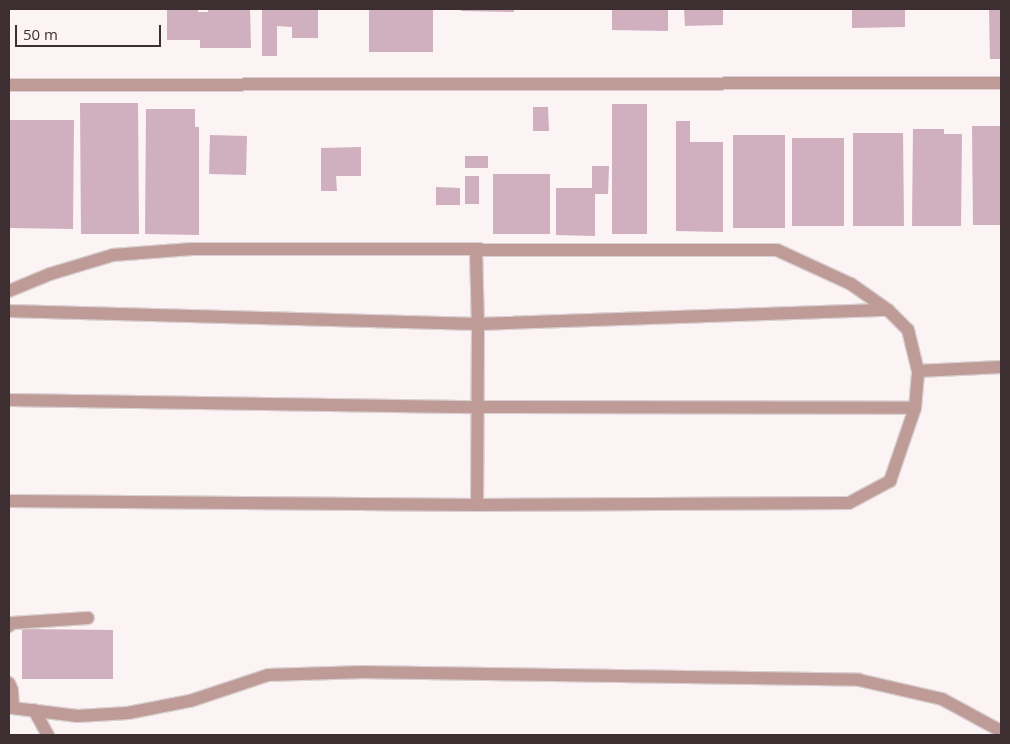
<!DOCTYPE html>
<html>
<head>
<meta charset="utf-8">
<style>
  body { margin:0 }
  #map { position:relative; width:1010px; height:744px; overflow:hidden; background:#fbf3f4; font-family:"Open Sans",sans-serif }
  div>[style] { position:absolute }
  .building>* { inset:0; background:#d0afbf }
  .roads { filter:drop-shadow(1px 0 #d9d0d1) drop-shadow(-1px 0 #d9d0d1) drop-shadow(0 1px #d9d0d1) drop-shadow(0 -1px #d9d0d1) }
  .minor>* { height:12px; margin:-6px; padding:0 6px; transform-origin:6px; border-radius:6px; background:#be9b96 }
  span { translate:-50% -50%; white-space:nowrap; text-align:center; line-height:1.15; -webkit-text-stroke:5px #fbf3f4; paint-order:stroke }
  .frame { position:absolute; inset:0; border:10px solid #3d2e31; pointer-events:none }
  .scale { position:absolute; left:15px; top:25px; width:146px; height:22px; box-sizing:border-box; border:2px solid #3d2e31; border-top:0; padding-left:6px; font-size:15px; line-height:18px; white-space:nowrap; color:#3d2e31; -webkit-text-stroke:4px #fbf3f4; paint-order:stroke }
</style>
</head>
<body>
<div id="map">
  <div class="building">
    <div style="clip-path:polygon(167px 9px,198px 9px,198px 12px,208px 12px,208px 9px,250px 9px,251px 48px,200px 48px,200px 40px,167px 40px)"></div>
    <div style="clip-path:polygon(262px 9px,318px 9px,318px 38px,292px 38px,292px 27px,277px 26px,277px 56px,262px 56px)"></div>
    <div style="clip-path:polygon(369px 9px,433px 9px,433px 52px,369px 52px)"></div>
    <div style="clip-path:polygon(461px 9px,514px 9px,514px 12px,461px 11px)"></div>
    <div style="clip-path:polygon(612px 9px,668px 9px,668px 31px,612px 30px)"></div>
    <div style="clip-path:polygon(684px 9px,723px 9px,723px 25px,685px 26px)"></div>
    <div style="clip-path:polygon(852px 9px,905px 9px,905px 27px,852px 28px)"></div>
    <div style="clip-path:polygon(989px 9px,1001px 9px,1001px 59px,990px 59px)"></div>
    <div style="clip-path:polygon(80px 103px,138px 103px,139px 234px,81px 234px)"></div>
    <div style="clip-path:polygon(612px 104px,647px 104px,647px 234px,612px 234px)"></div>
    <div style="clip-path:polygon(533px 107px,548px 107px,549px 131px,533px 131px)"></div>
    <div style="clip-path:polygon(146px 109px,195px 109px,195px 127px,199px 127px,199px 235px,145px 234px)"></div>
    <div style="clip-path:polygon(9px 120px,74px 120px,73px 229px,9px 228px)"></div>
    <div style="clip-path:polygon(676px 121px,690px 121px,690px 142px,723px 142px,723px 232px,676px 231px)"></div>
    <div style="clip-path:polygon(972px 126px,1001px 126px,1001px 225px,973px 225px)"></div>
    <div style="clip-path:polygon(913px 129px,944px 129px,944px 134px,962px 134px,961px 226px,912px 226px)"></div>
    <div style="clip-path:polygon(853px 133px,903px 133px,904px 226px,853px 226px)"></div>
    <div style="clip-path:polygon(210px 135px,247px 136px,246px 175px,209px 174px)"></div>
    <div style="clip-path:polygon(733px 135px,785px 135px,785px 228px,733px 228px)"></div>
    <div style="clip-path:polygon(792px 138px,844px 138px,844px 226px,792px 226px)"></div>
    <div style="clip-path:polygon(361px 147px,361px 176px,336px 176px,337px 191px,321px 191px,321px 148px)"></div>
    <div style="clip-path:polygon(465px 156px,488px 156px,488px 168px,465px 168px)"></div>
    <div style="clip-path:polygon(592px 166px,609px 166px,608px 194px,595px 194px,595px 236px,556px 235px,556px 188px,592px 188px)"></div>
    <div style="clip-path:polygon(493px 174px,550px 174px,550px 234px,493px 234px)"></div>
    <div style="clip-path:polygon(465px 176px,479px 176px,479px 204px,465px 204px)"></div>
    <div style="clip-path:polygon(436px 187px,460px 188px,460px 205px,436px 205px)"></div>
    <div style="clip-path:polygon(22px 629px,113px 630px,113px 679px,22px 679px)"></div>
  </div>
  <div class="roads">
    <div class="minor">
      <div style="left:9px;top:85px;width:992px;rotate:-0.12deg"></div>
      <div style="left:476px;top:250px;width:74px;rotate:88.5deg"></div>
      <div style="left:478px;top:324px;width:181px;rotate:90.3deg"></div>
      <div style="left:9px;top:291px;width:44px;rotate:-22.5deg"></div>
      <div style="left:50px;top:274px;width:66px;rotate:-16.8deg"></div>
      <div style="left:113px;top:255px;width:79px;rotate:-4.3deg"></div>
      <div style="left:192px;top:249px;width:585px;rotate:0.1deg"></div>
      <div style="left:777px;top:250px;width:81px;rotate:24.7deg"></div>
      <div style="left:851px;top:284px;width:45px;rotate:35.1deg"></div>
      <div style="left:888px;top:310px;width:28px;rotate:45deg"></div>
      <div style="left:908px;top:330px;width:42px;rotate:76.3deg"></div>
      <div style="left:918px;top:371px;width:83px;rotate:-2.8deg"></div>
      <div style="left:9px;top:311px;width:469px;rotate:1.6deg"></div>
      <div style="left:478px;top:324px;width:410px;rotate:-2deg"></div>
      <div style="left:9px;top:400px;width:467px;rotate:0.9deg"></div>
      <div style="left:476px;top:407px;width:439px;rotate:0.1deg"></div>
      <div style="left:9px;top:501px;width:468px;rotate:0.5deg"></div>
      <div style="left:477px;top:505px;width:372px;rotate:-0.3deg"></div>
      <div style="left:849px;top:503px;width:47px;rotate:-28.2deg"></div>
      <div style="left:890px;top:481px;width:77px;rotate:-71.1deg"></div>
      <div style="left:915px;top:408px;width:37px;rotate:-85deg"></div>
      <div style="left:9px;top:626px;width:4px;rotate:-45deg"></div>
      <div style="left:12px;top:623px;width:76px;rotate:-3.8deg"></div>
      <div style="left:9px;top:683px;width:8px;rotate:67deg"></div>
      <div style="left:12px;top:690px;width:18px;rotate:87deg"></div>
      <div style="left:13px;top:708px;width:65px;rotate:7deg"></div>
      <div style="left:78px;top:716px;width:50px;rotate:-3.4deg"></div>
      <div style="left:128px;top:713px;width:63px;rotate:-11deg"></div>
      <div style="left:190px;top:701px;width:82px;rotate:-18.4deg"></div>
      <div style="left:268px;top:675px;width:96px;rotate:-1.8deg"></div>
      <div style="left:364px;top:672px;width:495px;rotate:0.9deg"></div>
      <div style="left:859px;top:680px;width:85px;rotate:12.9deg"></div>
      <div style="left:942px;top:699px;width:67px;rotate:28.5deg"></div>
      <div style="left:34px;top:710px;width:29px;rotate:61deg"></div>
    </div>
  </div>
  <div class="frame"></div>
  <div class="scale">50 m</div>
</div>
</body>
</html>
